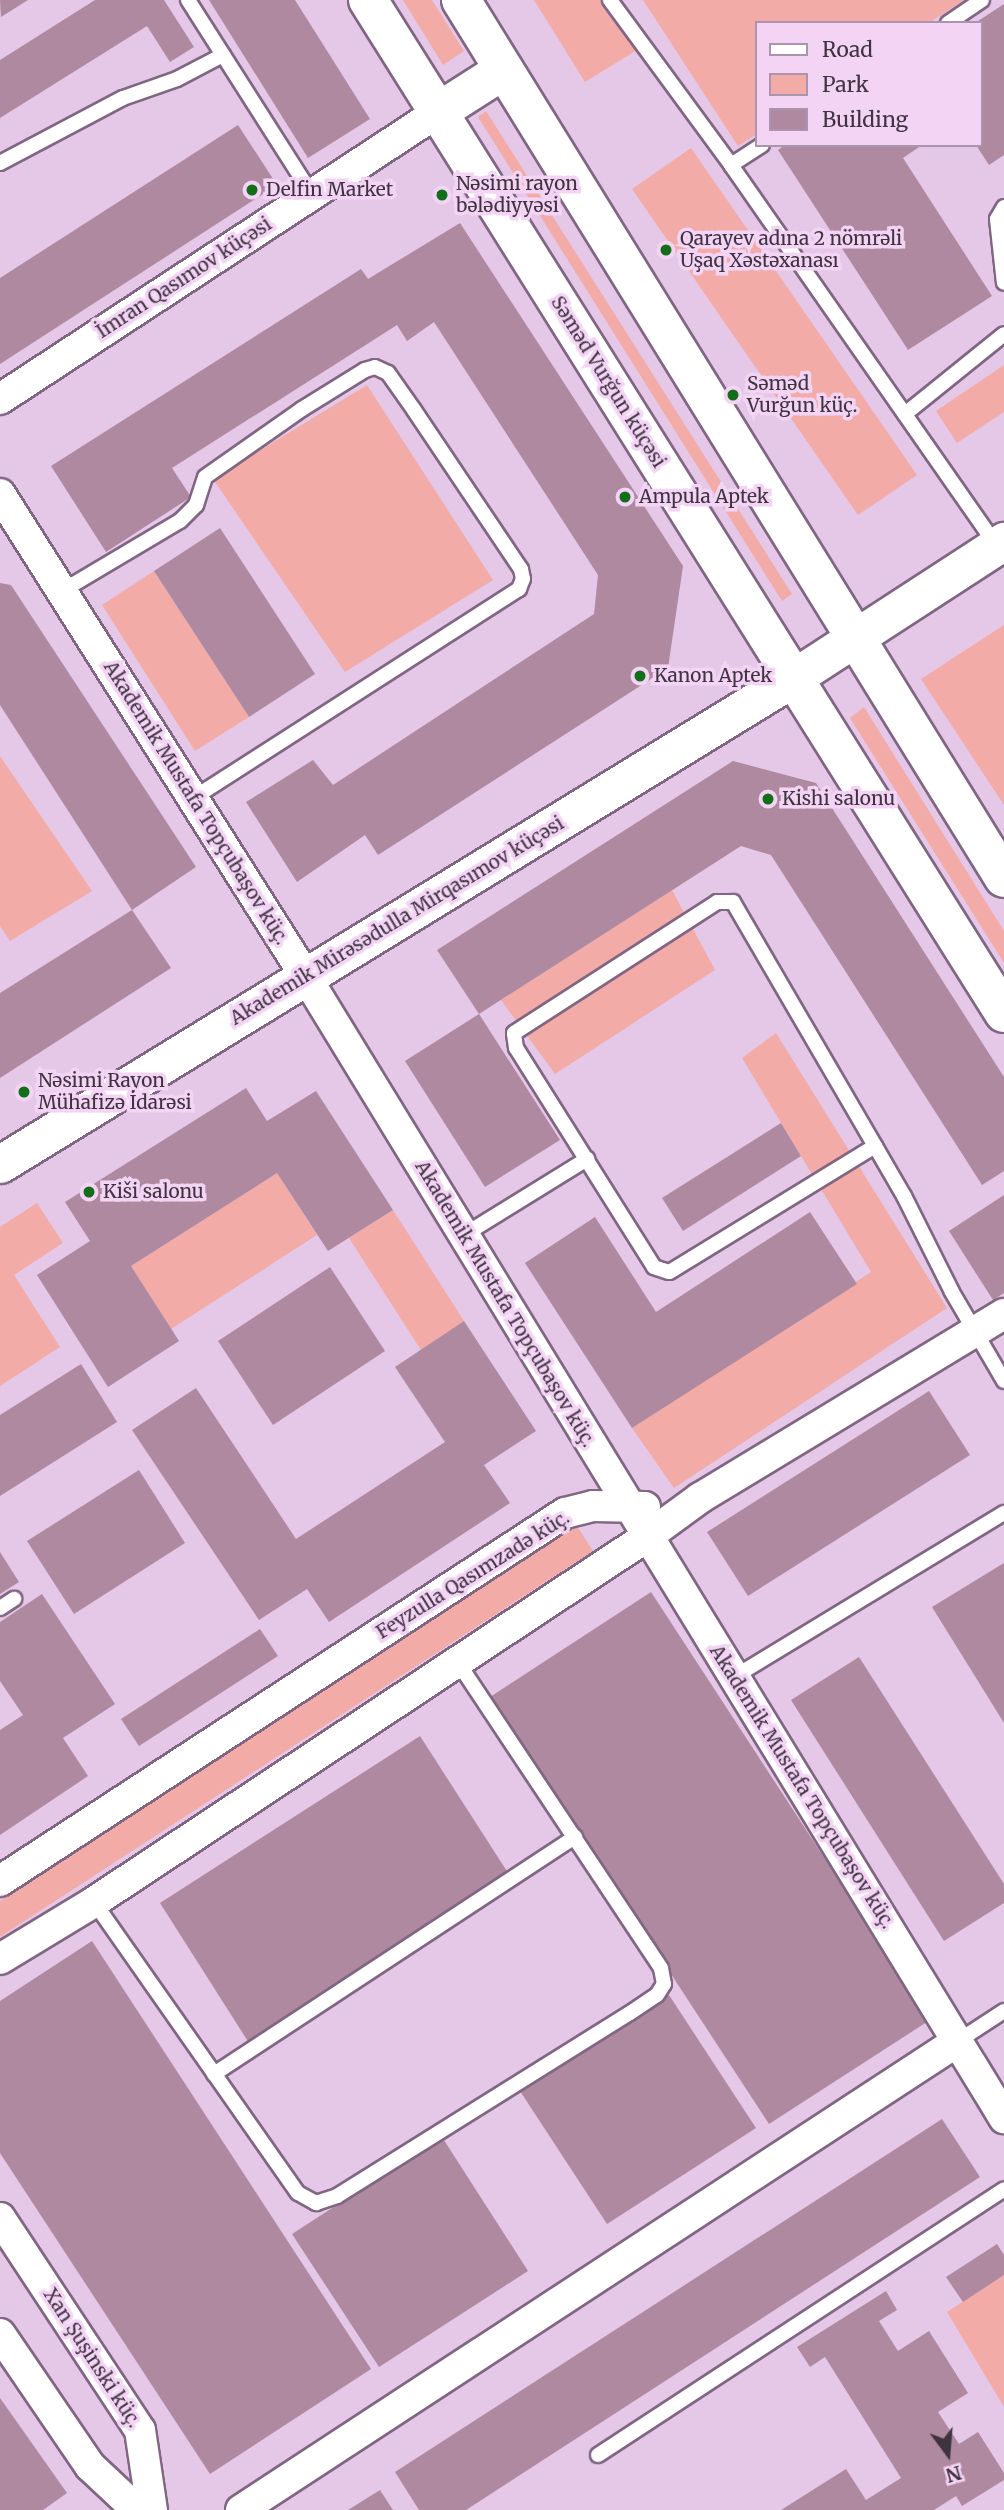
<!DOCTYPE html>
<html>
<head>
<meta charset="utf-8">
<style>
  body { margin:0 }
  #map { position:relative; width:1004px; height:2510px; overflow:hidden; background:#e5c7e8; font-family:Merriweather,serif }
  div>[style] { position:absolute }
  .green>* { inset:0; background:#f2aba6 }
  .building>* { inset:0; background:#af899f }
  .roads { filter:drop-shadow(2px 0 #816683) drop-shadow(-2px 0 #816683) drop-shadow(0 2px #816683) drop-shadow(0 -2px #816683) }
  .service>* { height:14px; margin:-7px; padding:0 7px; transform-origin:7px; border-radius:7px; background:#fff }
  .minor>* { height:30px; margin:-15px; padding:0 15px; transform-origin:15px; border-radius:15px; background:#fff }
  .tertiary>* { height:37px; margin:-18.5px; padding:0 18.5px; transform-origin:18.5px; border-radius:18.5px; background:#fff }
  .secondary>* { height:38px; margin:-19px; padding:0 19px; transform-origin:19px; border-radius:19px; background:#fff }
  .dots>* { width:19px; height:19px; translate:-50% -50%; box-sizing:border-box; border:4px solid #f3d4f5; border-radius:50% }
  span { translate:-50% -50%; white-space:nowrap; text-align:center; line-height:1.15; -webkit-text-stroke:7px #f3d4f5; paint-order:stroke }
  .poi-label { font-size:19px; color:#3f3340 }
  .left { translate:0 -50%; text-align:left }
  .street-label { font-size:19px; color:#3f3340 }
  .legend { position:absolute; left:755px; top:21px; width:228px; height:126px; box-sizing:border-box; background:#f3d4f5; border:2px solid #ab94ad; margin:0; padding:9px 12px; list-style:none; font-size:21px; color:#3f3340 }
  .legend li { display:flex; align-items:center; gap:14px; height:35px }
  .legend b { width:35px; border:2px solid #ab94ad }
  .north { position:absolute; left:913px; top:2419px; width:70px; height:70px; -webkit-text-stroke:5px #f3d4f5; paint-order:stroke; rotate:164deg; font-size:19px; font-weight:700; line-height:28px; text-align:center; color:#3f3340 }
  .north::after { content:''; display:block; margin:auto; width:24px; height:32px; background:#3f3340; clip-path:polygon(50% 0,100% 100%,50% 72%,0 100%) }
</style>
</head>
<body>
<div id="map">
  <div class="green">
    <div style="clip-path:polygon(403px 0,432px 0,464px 51px,443px 65px)"></div>
    <div style="clip-path:polygon(534px 0,616px 0,645px 45px,585px 82px)"></div>
    <div style="clip-path:polygon(643px 0,964px 0,929px 23px,757px 23px,757px 134px,738px 146px)"></div>
    <div style="clip-path:polygon(486px 111px,792px 594px,782px 601px,478px 117px)"></div>
    <div style="clip-path:polygon(691px 148px,917px 475px,858px 515px,632px 189px)"></div>
    <div style="clip-path:polygon(1004px 365px,1004px 412px,957px 443px,936px 411px)"></div>
    <div style="clip-path:polygon(367px 385px,493px 580px,345px 672px,213px 479px)"></div>
    <div style="clip-path:polygon(154px 571px,249px 717px,195px 751px,102px 605px)"></div>
    <div style="clip-path:polygon(1004px 625px,1004px 805px,921px 679px)"></div>
    <div style="clip-path:polygon(864px 707px,1004px 931px,1004px 963px,850px 718px)"></div>
    <div style="clip-path:polygon(0 756px,92px 891px,10px 941px,0 926px)"></div>
    <div style="clip-path:polygon(672px 890px,715px 970px,555px 1074px,501px 1000px)"></div>
    <div style="clip-path:polygon(776px 1033px,947px 1308px,674px 1488px,632px 1428px,871px 1272px,742px 1058px)"></div>
    <div style="clip-path:polygon(277px 1173px,317px 1235px,171px 1329px,131px 1266px)"></div>
    <div style="clip-path:polygon(37px 1203px,63px 1243px,14px 1275px,60px 1347px,0 1386px,0 1227px)"></div>
    <div style="clip-path:polygon(393px 1210px,464px 1321px,421px 1350px,349px 1238px)"></div>
    <div style="clip-path:polygon(577px 1526px,593px 1551px,0 1937px,0 1901px)"></div>
    <div style="clip-path:polygon(1004px 2275px,1004px 2407px,947px 2312px)"></div>
  </div>
  <div class="building">
    <div style="clip-path:polygon(0 0,28px 0,1px 17px)"></div>
    <div style="clip-path:polygon(95px 0,164px 0,194px 47px,170px 62px,147px 26px,0 118px,0 60px)"></div>
    <div style="clip-path:polygon(209px 0,295px 0,370px 119px,308px 158px)"></div>
    <div style="clip-path:polygon(1004px 4px,1004px 155px,989px 165px,976px 145px,981px 145px,981px 23px,975px 23px)"></div>
    <div style="clip-path:polygon(238px 125px,277px 185px,0 364px,0 278px)"></div>
    <div style="clip-path:polygon(785px 145px,922px 145px,903px 158px,992px 296px,908px 350px,778px 150px)"></div>
    <div style="clip-path:polygon(460px 223px,683px 566px,668px 668px,378px 855px,365px 835px,297px 882px,246px 802px,313px 760px,333px 785px,594px 614px,598px 575px,434px 322px,407px 341px,397px 325px,172px 468px,191px 497px,106px 552px,51px 466px,361px 269px,368px 279px)"></div>
    <div style="clip-path:polygon(220px 528px,315px 674px,249px 717px,154px 571px)"></div>
    <div style="clip-path:polygon(0 583px,11px 585px,196px 867px,132px 910px,0 705px)"></div>
    <div style="clip-path:polygon(733px 761px,816px 783px,1004px 1077px,1004px 1171px,982px 1185px,771px 855px,741px 846px,479px 1014px,437px 950px)"></div>
    <div style="clip-path:polygon(132px 910px,171px 968px,0 1078px,0 993px)"></div>
    <div style="clip-path:polygon(479px 1014px,560px 1140px,485px 1187px,405px 1061px)"></div>
    <div style="clip-path:polygon(246px 1088px,267px 1121px,316px 1091px,393px 1210px,328px 1251px,277px 1173px,131px 1266px,179px 1341px,108px 1387px,37px 1275px,90px 1241px,65px 1202px)"></div>
    <div style="clip-path:polygon(781px 1123px,801px 1156px,683px 1231px,662px 1198px)"></div>
    <div style="clip-path:polygon(1004px 1195px,1004px 1293px,993px 1300px,949px 1231px)"></div>
    <div style="clip-path:polygon(810px 1212px,857px 1284px,632px 1428px,525px 1263px,595px 1217px,656px 1312px)"></div>
    <div style="clip-path:polygon(330px 1267px,385px 1351px,273px 1425px,218px 1341px)"></div>
    <div style="clip-path:polygon(464px 1321px,536px 1431px,484px 1465px,510px 1503px,329px 1622px,307px 1589px,259px 1620px,132px 1430px,196px 1388px,296px 1539px,445px 1442px,395px 1367px)"></div>
    <div style="clip-path:polygon(81px 1364px,117px 1422px,0 1496px,0 1415px)"></div>
    <div style="clip-path:polygon(929px 1391px,970px 1455px,748px 1596px,707px 1532px)"></div>
    <div style="clip-path:polygon(139px 1470px,185px 1543px,74px 1614px,27px 1541px)"></div>
    <div style="clip-path:polygon(0 1552px,19px 1582px,0 1594px)"></div>
    <div style="clip-path:polygon(1004px 1563px,1004px 1723px,932px 1607px)"></div>
    <div style="clip-path:polygon(651px 1592px,930px 2020px,769px 2124px,490px 1697px)"></div>
    <div style="clip-path:polygon(42px 1594px,115px 1704px,63px 1738px,88px 1776px,0 1835px,0 1730px,23px 1715px,0 1681px,0 1622px)"></div>
    <div style="clip-path:polygon(260px 1629px,278px 1656px,139px 1746px,121px 1719px)"></div>
    <div style="clip-path:polygon(859px 1657px,1004px 1884px,1004px 1903px,944px 1941px,791px 1700px)"></div>
    <div style="clip-path:polygon(420px 1736px,510px 1876px,249px 2043px,160px 1903px)"></div>
    <div style="clip-path:polygon(92px 1941px,371px 2369px,210px 2474px,0 2153px,0 2001px)"></div>
    <div style="clip-path:polygon(669px 1995px,756px 2128px,607px 2224px,520px 2091px)"></div>
    <div style="clip-path:polygon(942px 2119px,980px 2177px,466px 2510px,419px 2510px,395px 2472px)"></div>
    <div style="clip-path:polygon(442px 2137px,528px 2271px,379px 2367px,292px 2234px)"></div>
    <div style="clip-path:polygon(997px 2244px,1004px 2255px,1004px 2275px,963px 2302px,946px 2277px)"></div>
    <div style="clip-path:polygon(886px 2291px,897px 2310px,879px 2321px,898px 2351px,929px 2331px,968px 2393px,938px 2412px,959px 2444px,978px 2432px,1004px 2473px,1004px 2480px,962px 2506px,956px 2496px,934px 2510px,781px 2510px,846px 2469px,866px 2500px,901px 2478px,825px 2357px,810px 2367px,797px 2347px)"></div>
    <div style="clip-path:polygon(0 2398px,67px 2493px,43px 2510px,0 2510px)"></div>
    <div style="clip-path:polygon(380px 2490px,393px 2510px,348px 2510px)"></div>
  </div>
  <div class="roads">
    <div class="service">
      <div style="left:188px;top:0;width:231px;rotate:57.5deg"></div>
      <div style="left:610px;top:0;width:205px;rotate:53.7deg"></div>
      <div style="left:731px;top:165px;width:462px;rotate:55.1deg"></div>
      <div style="left:948px;top:23px;width:41px;rotate:-34.1deg"></div>
      <div style="left:0;top:163px;width:139px;rotate:-27.9deg"></div>
      <div style="left:123px;top:98px;width:57px;rotate:-19.4deg"></div>
      <div style="left:177px;top:79px;width:52px;rotate:-27.6deg"></div>
      <div style="left:731px;top:165px;width:37px;rotate:-33deg"></div>
      <div style="left:1004px;top:207px;width:14px;rotate:120deg"></div>
      <div style="left:997px;top:219px;width:64px;rotate:83.8deg"></div>
      <div style="left:905px;top:414px;width:127px;rotate:-38.9deg"></div>
      <div style="left:62px;top:591px;width:137px;rotate:-30.7deg"></div>
      <div style="left:180px;top:521px;width:23px;rotate:-45deg"></div>
      <div style="left:196px;top:505px;width:29px;rotate:-72deg"></div>
      <div style="left:205px;top:477px;width:118px;rotate:-35deg"></div>
      <div style="left:302px;top:409px;width:74px;rotate:-31.8deg"></div>
      <div style="left:365px;top:370px;width:10px;rotate:-17deg"></div>
      <div style="left:375px;top:367px;width:14px;rotate:25deg"></div>
      <div style="left:388px;top:373px;width:45px;rotate:54.9deg"></div>
      <div style="left:414px;top:410px;width:192px;rotate:56.1deg"></div>
      <div style="left:521px;top:569px;width:10px;rotate:79deg"></div>
      <div style="left:523px;top:579px;width:11px;rotate:112deg"></div>
      <div style="left:519px;top:589px;width:387px;rotate:147.3deg"></div>
      <div style="left:875px;top:1146px;width:241px;rotate:148.5deg"></div>
      <div style="left:669px;top:1272px;width:16px;rotate:-162deg"></div>
      <div style="left:654px;top:1267px;width:259px;rotate:-122.2deg"></div>
      <div style="left:516px;top:1048px;width:15px;rotate:-98deg"></div>
      <div style="left:514px;top:1033px;width:242px;rotate:-32.8deg"></div>
      <div style="left:717px;top:902px;width:16px"></div>
      <div style="left:733px;top:902px;width:282px;rotate:59.8deg"></div>
      <div style="left:875px;top:1146px;width:58px;rotate:59.9deg"></div>
      <div style="left:904px;top:1196px;width:107px;rotate:63.4deg"></div>
      <div style="left:952px;top:1292px;width:103px;rotate:59.7deg"></div>
      <div style="left:464px;top:1235px;width:145px;rotate:-31.7deg"></div>
      <div style="left:0;top:1608px;width:17px;rotate:-33deg"></div>
      <div style="left:734px;top:1677px;width:316px;rotate:-31.3deg"></div>
      <div style="left:94px;top:1902px;width:355px;rotate:55deg"></div>
      <div style="left:298px;top:2193px;width:21px;rotate:29deg"></div>
      <div style="left:316px;top:2203px;width:22px;rotate:-18deg"></div>
      <div style="left:337px;top:2196px;width:345px;rotate:-32deg"></div>
      <div style="left:630px;top:2013px;width:32px;rotate:-34deg"></div>
      <div style="left:657px;top:1995px;width:13px;rotate:-58deg"></div>
      <div style="left:664px;top:1984px;width:16px;rotate:-101deg"></div>
      <div style="left:661px;top:1968px;width:369px;rotate:-123.6deg"></div>
      <div style="left:958px;top:2041px;width:55px;rotate:-33.1deg"></div>
      <div style="left:214px;top:2074px;width:432px;rotate:-33.3deg"></div>
      <div style="left:598px;top:2455px;width:485px;rotate:-33.2deg"></div>
    </div>
    <div class="minor">
      <div style="left:0;top:399px;width:524px;rotate:-33.23deg"></div>
      <div style="left:0;top:494px;width:572px;rotate:57.64deg"></div>
      <div style="left:306px;top:977px;width:1338px;rotate:58.54deg"></div>
      <div style="left:0;top:1881px;width:674px;rotate:-33.08deg"></div>
      <div style="left:565px;top:1513px;width:29px;rotate:-14deg"></div>
      <div style="left:593px;top:1506px;width:52px;rotate:1.1deg"></div>
      <div style="left:0;top:1959px;width:110px;rotate:-31.2deg"></div>
      <div style="left:94px;top:1902px;width:664px;rotate:-33.45deg"></div>
      <div style="left:648px;top:1536px;width:64px;rotate:-36.2deg"></div>
      <div style="left:700px;top:1498px;width:355px;rotate:-31.2deg"></div>
      <div style="left:0;top:2218px;width:254px;rotate:56.6deg"></div>
      <div style="left:140px;top:2430px;width:81px;rotate:81.5deg"></div>
      <div style="left:0;top:2334px;width:160px;rotate:55.7deg"></div>
      <div style="left:90px;top:2466px;width:64px;rotate:43.1deg"></div>
      <div style="left:241px;top:2510px;width:857px;rotate:-33.19deg"></div>
    </div>
    <div class="tertiary">
      <div style="left:0;top:1164px;width:930px;rotate:-31.5deg"></div>
      <div style="left:793px;top:678px;width:252px;rotate:-33deg"></div>
    </div>
    <div class="secondary">
      <div style="left:368px;top:0;width:1196px;rotate:57.88deg"></div>
      <div style="left:461px;top:0;width:1032px;rotate:58.27deg"></div>
      <div style="left:438px;top:112px;width:78px;rotate:-32.5deg"></div>
    </div>
  </div>
  <div class="dots">
    <div style="left:252px;top:190px;background:#136e19"></div>
    <div style="left:442px;top:195px;background:#136e19"></div>
    <div style="left:666px;top:250px;background:#136e19"></div>
    <div style="left:733px;top:395px;background:#136e19"></div>
    <div style="left:625px;top:497px;background:#136e19"></div>
    <div style="left:640px;top:676px;background:#136e19"></div>
    <div style="left:768px;top:799px;background:#136e19"></div>
    <div style="left:24px;top:1092px;background:#136e19"></div>
    <div style="left:89px;top:1192px;background:#136e19"></div>
  </div>
  <div class="poi-label">
    <span class="left" style="left:456px;top:195px">Nəsimi rayon<br>bələdiyyəsi</span>
    <span class="left" style="left:266px;top:190px">Delfin Market</span>
    <span class="left" style="left:680px;top:250px">Qarayev adına 2 nömrəli<br>Uşaq Xəstəxanası</span>
    <span class="left" style="left:747px;top:395px">Səməd<br>Vurğun küç.</span>
    <span class="left" style="left:639px;top:497px">Ampula Aptek</span>
    <span class="left" style="left:654px;top:676px">Kanon Aptek</span>
    <span class="left" style="left:782px;top:799px">Kishi salonu</span>
    <span class="left" style="left:38px;top:1092px">Nəsimi Rayon<br>Mühafizə İdarəsi</span>
    <span class="left" style="left:103px;top:1192px">Kiši salonu</span>
  </div>
  <div class="street-label">
    <span style="left:184px;top:278px;rotate:-33deg">İmran Qasımov küçəsi</span>
    <span style="left:608px;top:382px;rotate:58deg">Səməd Vurğun küçəsi</span>
    <span style="left:196px;top:803px;rotate:58deg">Akademik Mustafa Topçubaşov küç.</span>
    <span style="left:397px;top:921px;rotate:-31deg">Akademik Mirəsədulla Mirqasımov küçəsi</span>
    <span style="left:505px;top:1304px;rotate:59deg">Akademik Mustafa Topçubaşov küç.</span>
    <span style="left:473px;top:1575px;rotate:-32deg">Feyzulla Qasımzadə küç.</span>
    <span style="left:802px;top:1787px;rotate:58deg">Akademik Mustafa Topçubaşov küç.</span>
    <span style="left:92px;top:2358px;rotate:57deg">Xan Şuşinski küç.</span>
  </div>
  <ul class="legend">
  <li><b style="height:9px;background:#fff"></b>Road</li>
  <li><b style="height:19px;background:#f2aba6"></b>Park</li>
  <li><b style="height:19px;background:#af899f"></b>Building</li>
  </ul>
  <div class="north">N</div>
</div>
</body>
</html>
